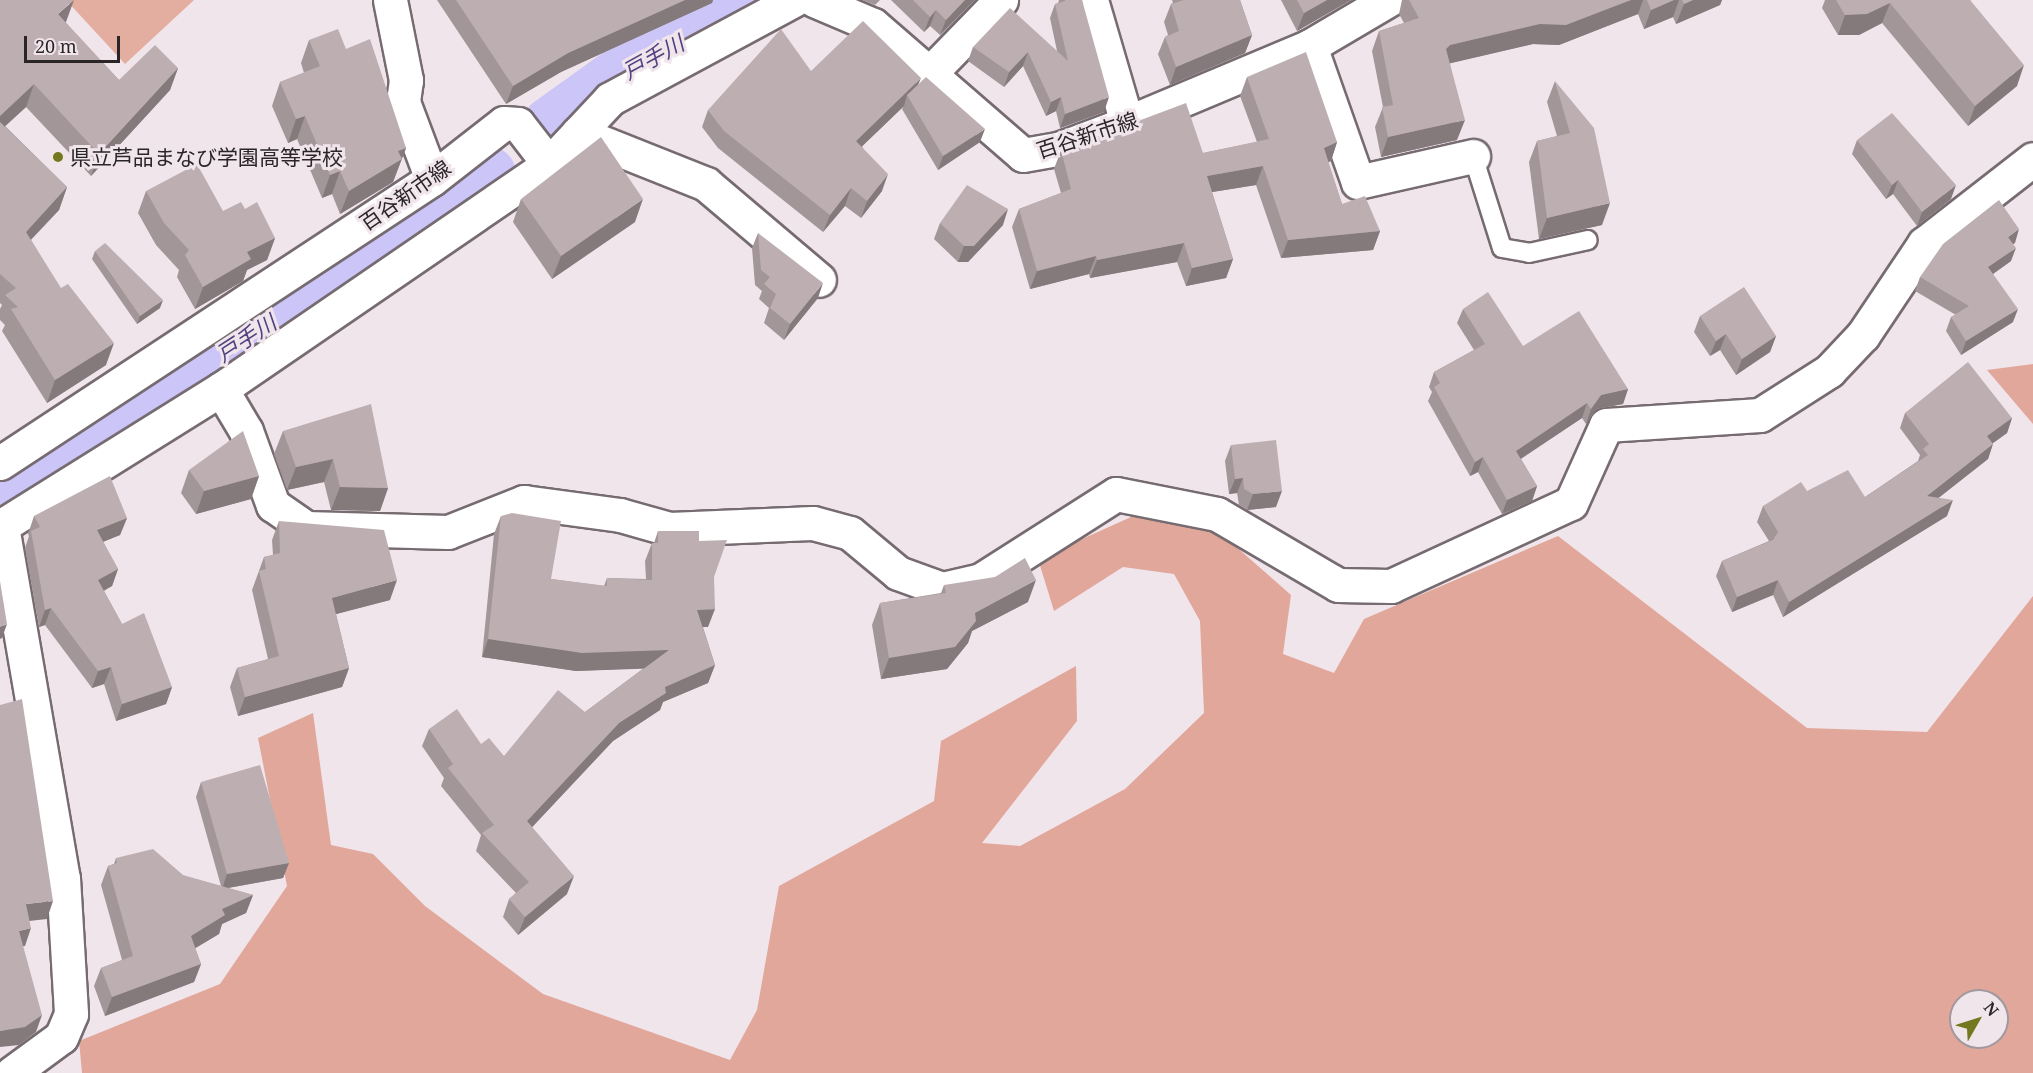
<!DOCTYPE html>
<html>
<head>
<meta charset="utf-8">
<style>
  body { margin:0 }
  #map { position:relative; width:2033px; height:1073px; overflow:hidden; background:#f1e5ec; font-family:"Noto Serif","Noto Sans JP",serif }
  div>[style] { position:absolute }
  .green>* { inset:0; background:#e3ada0 }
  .forest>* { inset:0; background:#e0a79a }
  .river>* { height:57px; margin:-28.5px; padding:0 28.5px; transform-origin:28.5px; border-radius:28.5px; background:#ccc6f8 }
  .roads { filter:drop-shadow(2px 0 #766b71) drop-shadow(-2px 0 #766b71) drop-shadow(0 2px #766b71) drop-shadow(0 -2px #766b71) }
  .service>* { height:18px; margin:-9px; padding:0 9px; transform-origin:9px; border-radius:9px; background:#fff }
  .minor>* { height:33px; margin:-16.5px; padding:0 16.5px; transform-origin:16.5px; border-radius:16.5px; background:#fff }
  .secondary>* { height:33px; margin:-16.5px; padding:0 16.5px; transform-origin:16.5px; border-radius:16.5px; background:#fff }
  .wall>* { inset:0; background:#a39698 }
  .shaded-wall>* { inset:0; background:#847a7c }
  .building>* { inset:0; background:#bdafb1 }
  .dots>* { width:16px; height:16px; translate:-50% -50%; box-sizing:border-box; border:3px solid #f1e5ec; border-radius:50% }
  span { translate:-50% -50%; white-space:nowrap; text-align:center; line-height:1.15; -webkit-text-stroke:6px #f1e5ec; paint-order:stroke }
  .street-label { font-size:21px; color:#2a2628 }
  .poi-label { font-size:21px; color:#2a2628 }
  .left { translate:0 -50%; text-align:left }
  .water-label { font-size:22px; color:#4e4280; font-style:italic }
  .north { position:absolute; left:1949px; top:989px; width:60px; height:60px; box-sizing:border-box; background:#f1e5ec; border:2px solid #a1999e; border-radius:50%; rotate:51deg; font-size:16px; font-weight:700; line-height:24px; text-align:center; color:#2a2628 }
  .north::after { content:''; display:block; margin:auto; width:21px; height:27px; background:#74771e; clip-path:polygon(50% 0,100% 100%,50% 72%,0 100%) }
  .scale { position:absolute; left:24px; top:36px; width:96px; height:27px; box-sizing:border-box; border:3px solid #2a2628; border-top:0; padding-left:8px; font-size:18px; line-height:21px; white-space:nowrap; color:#2a2628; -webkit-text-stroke:4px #f1e5ec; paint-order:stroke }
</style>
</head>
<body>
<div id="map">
  <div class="green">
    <div style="clip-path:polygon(66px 0,194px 0,125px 64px)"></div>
  </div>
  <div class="forest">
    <div style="clip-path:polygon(2033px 364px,2033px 424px,1987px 370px)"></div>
    <div style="clip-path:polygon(evenodd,1142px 512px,1217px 530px,1291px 595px,1283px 654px,1334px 673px,1364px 619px,1558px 536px,1807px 728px,1927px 732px,2033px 596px,2033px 1073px,82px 1073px,79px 1041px,220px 984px,287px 886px,258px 738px,313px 713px,331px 845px,373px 854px,425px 906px,543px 994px,730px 1060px,757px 1010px,779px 886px,934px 801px,941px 741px,1076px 666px,1077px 721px,982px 843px,1020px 846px,1125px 789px,1204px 713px,1200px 621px,1174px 574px,1123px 567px,1054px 611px,1038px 559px,1142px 512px,1961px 1001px,1997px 1001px,1997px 1037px,1961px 1037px,1961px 1001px)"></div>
  </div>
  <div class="river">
    <div style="left:550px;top:125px;width:96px;rotate:-35.7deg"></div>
    <div style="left:628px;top:69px;width:149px;rotate:-27.1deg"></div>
    <div style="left:0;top:494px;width:372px;rotate:-32.7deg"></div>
    <div style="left:313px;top:293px;width:211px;rotate:-34.4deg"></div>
  </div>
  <div class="roads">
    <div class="service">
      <div style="left:1473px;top:156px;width:96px;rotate:72.5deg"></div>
      <div style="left:1502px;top:248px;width:27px;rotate:10deg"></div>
      <div style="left:1529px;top:253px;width:60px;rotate:-12.4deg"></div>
    </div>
    <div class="minor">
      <div style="left:390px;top:0;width:82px;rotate:78.7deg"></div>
      <div style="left:406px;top:80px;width:22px;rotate:98deg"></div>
      <div style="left:403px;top:102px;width:82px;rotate:69.4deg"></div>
      <div style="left:1091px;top:0;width:128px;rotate:73.7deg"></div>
      <div style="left:1310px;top:46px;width:144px;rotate:70.6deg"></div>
      <div style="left:1358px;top:182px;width:118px;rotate:-12.7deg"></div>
      <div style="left:930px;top:73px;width:102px;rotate:-45.8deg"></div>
      <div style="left:578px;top:133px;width:138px;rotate:21.7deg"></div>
      <div style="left:706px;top:184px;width:148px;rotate:40.3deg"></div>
      <div style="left:221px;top:389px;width:49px;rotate:59.2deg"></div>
      <div style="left:246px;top:431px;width:79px;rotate:70deg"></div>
      <div style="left:273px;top:505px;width:40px;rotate:34.9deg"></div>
      <div style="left:306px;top:528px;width:142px;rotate:1.6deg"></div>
      <div style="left:448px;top:532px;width:82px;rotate:-21.5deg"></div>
      <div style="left:524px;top:502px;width:97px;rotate:7.7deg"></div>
      <div style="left:620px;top:515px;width:51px;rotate:15.9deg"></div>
      <div style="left:669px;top:529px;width:144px;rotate:-2.4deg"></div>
      <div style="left:813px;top:523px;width:38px;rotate:15deg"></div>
      <div style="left:850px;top:533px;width:62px;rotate:39.8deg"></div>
      <div style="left:898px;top:573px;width:47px;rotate:20deg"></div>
      <div style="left:942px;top:589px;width:40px;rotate:-13deg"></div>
      <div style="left:981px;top:580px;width:160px;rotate:-32.5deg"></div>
      <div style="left:1116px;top:494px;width:103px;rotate:11.2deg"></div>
      <div style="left:1217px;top:514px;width:140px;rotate:30.4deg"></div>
      <div style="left:1338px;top:585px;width:53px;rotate:1.1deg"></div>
      <div style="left:1391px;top:586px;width:198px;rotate:-24.8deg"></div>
      <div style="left:1571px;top:503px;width:85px;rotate:-65.8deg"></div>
      <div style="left:1606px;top:425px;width:154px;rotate:-3.7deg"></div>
      <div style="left:1760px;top:415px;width:82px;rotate:-32.5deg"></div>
      <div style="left:1829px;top:371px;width:50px;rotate:-46.6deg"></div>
      <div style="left:1863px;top:335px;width:110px;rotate:-56.2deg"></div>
      <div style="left:1924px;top:244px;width:138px;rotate:-37.9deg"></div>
      <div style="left:2px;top:526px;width:357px;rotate:80.2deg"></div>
      <div style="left:63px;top:878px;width:136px;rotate:86.6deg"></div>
      <div style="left:71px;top:1014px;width:25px;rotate:113deg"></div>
      <div style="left:61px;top:1037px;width:61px;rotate:143.7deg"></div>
      <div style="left:0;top:527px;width:261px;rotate:-32deg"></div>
      <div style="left:221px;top:389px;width:398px;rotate:-34.4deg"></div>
    </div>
    <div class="secondary">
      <div style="left:814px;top:0;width:64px;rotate:23deg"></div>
      <div style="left:873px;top:25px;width:198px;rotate:40.9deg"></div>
      <div style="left:1023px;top:155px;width:39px;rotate:-10deg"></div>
      <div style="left:1061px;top:148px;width:71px;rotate:-20.7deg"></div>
      <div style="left:1127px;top:123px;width:199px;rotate:-22.8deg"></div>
      <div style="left:1310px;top:46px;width:91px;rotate:-30.5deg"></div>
      <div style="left:0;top:463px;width:517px;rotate:-33.32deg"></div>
      <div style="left:432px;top:179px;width:91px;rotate:-37.9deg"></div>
      <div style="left:504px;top:123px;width:14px;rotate:4deg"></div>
      <div style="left:518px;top:124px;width:51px;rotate:52.2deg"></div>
      <div style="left:549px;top:164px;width:89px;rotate:-46.8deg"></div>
      <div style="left:610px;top:99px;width:209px;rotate:-28.3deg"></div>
    </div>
  </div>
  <div class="wall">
    <div style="clip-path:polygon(0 0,65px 22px,119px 80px,178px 68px,170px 90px,91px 176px,26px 107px,5px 126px,67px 187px,59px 210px,31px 240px,106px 365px,47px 403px,2px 331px,5px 325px,0 320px,0 309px,2px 305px,0 303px)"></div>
    <div style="clip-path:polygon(437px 0,713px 0,712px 3px,561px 72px,506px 104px)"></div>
    <div style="clip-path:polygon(862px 0,880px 0,875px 5px)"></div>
    <div style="clip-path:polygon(891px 0,975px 0,940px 35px,930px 26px,924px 32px)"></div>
    <div style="clip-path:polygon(1059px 0,1082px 0,1104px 112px,1060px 128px,1056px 111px,1046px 116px,1023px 66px,1004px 87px,968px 61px,973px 47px,1057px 51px,1050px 18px,1055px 4px,1058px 3px)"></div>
    <div style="clip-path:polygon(1172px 0,1240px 0,1252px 35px,1245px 53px,1170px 85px,1158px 54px,1165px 37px,1168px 35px,1164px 22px,1171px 4px,1173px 3px)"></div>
    <div style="clip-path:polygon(1281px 0,1351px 0,1297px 31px)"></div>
    <div style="clip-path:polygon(1402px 0,1722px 0,1720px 5px,1676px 24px,1673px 17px,1644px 29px,1638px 14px,1559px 45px,1533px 44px,1450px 63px,1457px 140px,1381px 157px,1375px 127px,1383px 107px,1372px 51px,1379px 31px,1404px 23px,1399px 14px)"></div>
    <div style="clip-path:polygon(1825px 0,1970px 0,2017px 86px,1968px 126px,1882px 23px,1859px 35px,1838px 35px,1822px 8px)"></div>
    <div style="clip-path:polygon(309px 40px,346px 49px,406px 148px,393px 182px,340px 214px,332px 194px,322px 198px,297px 139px,288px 143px,272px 106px,280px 82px,304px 73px,301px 63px)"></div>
    <div style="clip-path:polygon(811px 71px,918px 85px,980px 142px,938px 170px,902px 109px,904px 106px,862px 146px,882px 191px,861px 218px,845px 206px,823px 232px,718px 148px,702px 127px,708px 110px)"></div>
    <div style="clip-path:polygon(1247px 77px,1337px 142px,1331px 161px,1328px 162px,1342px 204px,1380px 231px,1373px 250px,1281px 258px,1256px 185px,1212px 192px,1233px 259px,1226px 278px,1186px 286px,1177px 262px,1090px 278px,1089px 274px,1030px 289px,1012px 227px,1019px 209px,1061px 193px,1054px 169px,1061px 150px,1203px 153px,1257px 142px,1240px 96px)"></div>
    <div style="clip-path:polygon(1555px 81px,1602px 225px,1539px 239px,1529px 162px,1537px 141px,1557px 136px,1547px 102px)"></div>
    <div style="clip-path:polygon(1857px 140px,1951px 199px,1917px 226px,1893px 194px,1886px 199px,1852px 154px)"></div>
    <div style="clip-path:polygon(146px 191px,223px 211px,245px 209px,275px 238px,267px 260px,247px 270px,243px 281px,195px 309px,177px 277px,179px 270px,156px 245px,138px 213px)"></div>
    <div style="clip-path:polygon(521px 199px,635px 222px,552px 279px,513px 222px)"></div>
    <div style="clip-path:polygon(940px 223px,1003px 225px,968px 262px,958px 262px,934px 239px)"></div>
    <div style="clip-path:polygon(758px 233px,818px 298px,784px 340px,764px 323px,769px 308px,759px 299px,762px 291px,755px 285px,752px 248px)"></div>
    <div style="clip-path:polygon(2015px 243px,2013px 244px,2011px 261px,1993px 274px,2013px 322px,1961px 355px,1946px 331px,1951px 317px,1956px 315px,1915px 291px,1920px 277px)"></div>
    <div style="clip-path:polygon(95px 251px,160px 308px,137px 324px,92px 259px)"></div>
    <div style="clip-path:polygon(1463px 309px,1523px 346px,1628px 389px,1623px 404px,1596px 409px,1586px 424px,1582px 418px,1521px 459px,1537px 486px,1532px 501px,1502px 514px,1478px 472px,1470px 476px,1428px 401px,1432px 392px,1429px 387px,1434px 372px,1474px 350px,1457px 323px)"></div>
    <div style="clip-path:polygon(1700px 316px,1776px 336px,1770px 352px,1736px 375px,1720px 350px,1710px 356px,1694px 332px)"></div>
    <div style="clip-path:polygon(1905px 413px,2012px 418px,2007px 433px,1993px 443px,1988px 459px,1938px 498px,1947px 516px,1783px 617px,1773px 595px,1732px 612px,1716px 576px,1722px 561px,1769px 541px,1757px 522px,1763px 506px,1807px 491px,1865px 497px,1918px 461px,1920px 455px,1900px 428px)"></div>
    <div style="clip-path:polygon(283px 431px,388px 488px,380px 511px,331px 510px,324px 482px,287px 490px,274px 454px)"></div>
    <div style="clip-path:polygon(1231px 445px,1276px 507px,1247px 510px,1239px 505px,1237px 493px,1229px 494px,1225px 461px)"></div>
    <div style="clip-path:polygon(189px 470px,259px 476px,251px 499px,196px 514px,181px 493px)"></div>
    <div style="clip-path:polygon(34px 516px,127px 518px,120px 535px,103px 542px,118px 569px,112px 586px,104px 591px,122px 624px,172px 687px,166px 704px,116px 721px,104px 684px,92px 688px,45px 625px,39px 627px,25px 548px,29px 536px,28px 534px)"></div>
    <div style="clip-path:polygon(501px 516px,551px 579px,604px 586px,607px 578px,646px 579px,645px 561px,652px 543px,654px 543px,658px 531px,699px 541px,714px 577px,708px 627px,703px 627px,715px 665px,708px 683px,663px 702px,660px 710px,613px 741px,532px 827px,567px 894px,518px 935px,503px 917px,509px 899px,516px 893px,476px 851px,481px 835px,441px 786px,444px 778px,422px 746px,429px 729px,481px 744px,504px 756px,585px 712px,644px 668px,576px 671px,482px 657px,494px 534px)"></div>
    <div style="clip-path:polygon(279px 521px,390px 600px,336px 614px,349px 668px,342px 687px,238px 716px,230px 687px,237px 668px,268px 659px,252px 590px,264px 557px,273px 555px,272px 540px)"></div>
    <div style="clip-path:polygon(944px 585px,1028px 602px,972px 631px,968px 643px,947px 669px,881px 679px,872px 625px,880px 603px,941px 593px)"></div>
    <div style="clip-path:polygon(201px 782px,289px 863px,283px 878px,228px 888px,253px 895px,246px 913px,222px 924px,219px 934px,195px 948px,201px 964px,194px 982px,105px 1016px,94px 986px,101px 968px,122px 960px,101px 885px,108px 866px,114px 864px,116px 858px,221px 886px,196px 797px)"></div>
  </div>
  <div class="shaded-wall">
    <div style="clip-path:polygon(74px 0,66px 22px,50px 37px,58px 14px)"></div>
    <div style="clip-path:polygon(685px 0,713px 0,712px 3px,561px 72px,506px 104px,513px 86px,568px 53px)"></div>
    <div style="clip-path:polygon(965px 0,975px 0,940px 35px,946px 20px)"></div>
    <div style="clip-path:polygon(1327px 0,1351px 0,1297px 31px,1304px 13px)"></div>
    <div style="clip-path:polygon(1631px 0,1643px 0,1638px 14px,1559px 45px,1533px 44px,1443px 65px,1446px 49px,1450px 45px)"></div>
    <div style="clip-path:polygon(1674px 0,1679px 0,1673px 17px,1644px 29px,1651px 10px)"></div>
    <div style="clip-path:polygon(1693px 0,1722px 0,1720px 5px,1676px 24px,1684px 4px)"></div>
    <div style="clip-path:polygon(1890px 3px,1882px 23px,1859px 35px,1838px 35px,1845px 15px)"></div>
    <div style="clip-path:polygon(936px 10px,930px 26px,924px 32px,930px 17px)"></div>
    <div style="clip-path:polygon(1252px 35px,1245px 53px,1170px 85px,1176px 67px)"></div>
    <div style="clip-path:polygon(1028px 52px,1023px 66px,1004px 87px,1009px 72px)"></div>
    <div style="clip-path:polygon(2024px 65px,2017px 86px,1968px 126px,1975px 106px)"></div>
    <div style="clip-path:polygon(178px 68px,170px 90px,91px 176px,99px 154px)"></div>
    <div style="clip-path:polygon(921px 78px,914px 95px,907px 95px,904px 106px,850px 158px,856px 141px)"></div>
    <div style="clip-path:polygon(34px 84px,26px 107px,0 131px,0 116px)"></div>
    <div style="clip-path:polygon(1061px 97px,1056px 111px,1046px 116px,1051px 102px)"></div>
    <div style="clip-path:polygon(1109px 97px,1104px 112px,1060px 128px,1065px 114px)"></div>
    <div style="clip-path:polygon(305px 116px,297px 139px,288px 143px,296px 119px)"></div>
    <div style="clip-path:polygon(1465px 120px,1457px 140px,1381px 157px,1388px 137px)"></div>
    <div style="clip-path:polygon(985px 129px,980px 142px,938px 170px,943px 156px)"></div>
    <div style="clip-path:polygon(1337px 142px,1331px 161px,1317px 167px,1324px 148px)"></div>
    <div style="clip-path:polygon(406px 148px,393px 182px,340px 214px,349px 191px,398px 151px)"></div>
    <div style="clip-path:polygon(1263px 166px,1256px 185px,1200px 194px,1207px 176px)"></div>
    <div style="clip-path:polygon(340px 171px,332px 194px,322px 198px,330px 175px)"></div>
    <div style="clip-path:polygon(888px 174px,882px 191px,861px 218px,867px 201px)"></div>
    <div style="clip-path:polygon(1898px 180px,1893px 194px,1886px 199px,1892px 185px)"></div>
    <div style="clip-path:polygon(1956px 185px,1951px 199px,1917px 226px,1922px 212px)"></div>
    <div style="clip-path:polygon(67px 187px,59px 210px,17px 254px,26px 232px)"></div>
    <div style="clip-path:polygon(851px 188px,845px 206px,823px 232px,830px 215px)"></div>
    <div style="clip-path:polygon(643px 199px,635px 222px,552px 279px,561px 256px)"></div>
    <div style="clip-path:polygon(1610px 203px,1602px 225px,1539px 239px,1547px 218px)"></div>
    <div style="clip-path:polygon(1008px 209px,1003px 225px,968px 262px,958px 262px,964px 246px)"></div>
    <div style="clip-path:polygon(2019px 229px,2015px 243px,2003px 251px,2008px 237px)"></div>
    <div style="clip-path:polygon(1380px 231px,1373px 250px,1281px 258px,1288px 240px)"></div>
    <div style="clip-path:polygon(275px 238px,267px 260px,247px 270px,243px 281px,195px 309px,203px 287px,247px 252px)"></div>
    <div style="clip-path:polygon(1184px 243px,1177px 262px,1090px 278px,1097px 260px)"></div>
    <div style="clip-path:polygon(2016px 248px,2011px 261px,1983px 281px,1988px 267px)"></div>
    <div style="clip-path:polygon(1096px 256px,1089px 274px,1030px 289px,1037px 271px)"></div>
    <div style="clip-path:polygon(1233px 259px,1226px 278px,1186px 286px,1192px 268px)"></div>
    <div style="clip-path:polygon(823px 283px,818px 298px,784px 340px,790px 324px)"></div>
    <div style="clip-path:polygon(163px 300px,160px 308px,137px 324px,140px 316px)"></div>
    <div style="clip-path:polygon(2018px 309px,2013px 322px,1961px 355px,1966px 341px)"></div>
    <div style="clip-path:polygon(1726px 334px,1720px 350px,1710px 356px,1716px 341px)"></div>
    <div style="clip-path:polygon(1776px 336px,1770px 352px,1736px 375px,1742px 359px)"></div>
    <div style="clip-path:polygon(114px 343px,106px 365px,47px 403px,55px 380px)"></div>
    <div style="clip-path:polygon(1628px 389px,1623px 404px,1596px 409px,1586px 424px,1591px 409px,1601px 395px)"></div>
    <div style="clip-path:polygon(1587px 403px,1582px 418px,1511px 465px,1516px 451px)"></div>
    <div style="clip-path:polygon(2012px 418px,2007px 433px,1982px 451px,1987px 436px)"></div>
    <div style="clip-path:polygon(1993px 444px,1988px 459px,1922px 511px,1927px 496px)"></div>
    <div style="clip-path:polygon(1483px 457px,1478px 472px,1470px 476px,1475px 462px)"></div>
    <div style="clip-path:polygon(333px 459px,324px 482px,287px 490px,296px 467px)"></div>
    <div style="clip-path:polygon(259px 476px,251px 499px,196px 514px,204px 491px)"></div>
    <div style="clip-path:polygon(1243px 478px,1237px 493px,1229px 494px,1235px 479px)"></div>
    <div style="clip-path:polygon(1537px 486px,1532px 501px,1502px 514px,1507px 500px)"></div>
    <div style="clip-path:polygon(340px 487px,388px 488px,380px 511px,331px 510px)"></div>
    <div style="clip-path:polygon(1282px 491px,1276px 507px,1247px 510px,1253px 494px)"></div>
    <div style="clip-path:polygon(1953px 500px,1947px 516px,1783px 617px,1789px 602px)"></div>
    <div style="clip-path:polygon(127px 518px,120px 535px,90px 547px,97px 530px)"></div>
    <div style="clip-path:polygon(118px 569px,112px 586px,91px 597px,98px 580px)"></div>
    <div style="clip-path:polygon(397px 580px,390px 600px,325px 617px,332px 598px)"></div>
    <div style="clip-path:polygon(1036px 580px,1028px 602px,972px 631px,968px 643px,947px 669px,881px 679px,889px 658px)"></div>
    <div style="clip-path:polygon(1778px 580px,1773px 595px,1732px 612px,1737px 597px)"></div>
    <div style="clip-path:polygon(51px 608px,45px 625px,39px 627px,45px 610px)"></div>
    <div style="clip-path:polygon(715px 609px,708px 627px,691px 627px,697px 610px)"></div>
    <div style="clip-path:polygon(7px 624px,2px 638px,0 639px,0 627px)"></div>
    <div style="clip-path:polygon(488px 639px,669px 650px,663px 668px,576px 671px,482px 657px)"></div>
    <div style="clip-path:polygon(715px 665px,708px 683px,663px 702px,660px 710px,613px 741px,521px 839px,527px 821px,619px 723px,665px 687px)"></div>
    <div style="clip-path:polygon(111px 667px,104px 684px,92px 688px,98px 671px)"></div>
    <div style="clip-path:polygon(349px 668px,342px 687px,238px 716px,245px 697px)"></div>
    <div style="clip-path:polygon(172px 687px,166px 704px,116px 721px,122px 704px)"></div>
    <div style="clip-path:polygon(289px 863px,283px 878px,222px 889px,227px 874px)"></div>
    <div style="clip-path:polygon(574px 876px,567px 894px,518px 935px,525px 917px)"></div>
    <div style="clip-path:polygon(253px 895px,246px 913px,222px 924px,219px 934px,184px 955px,191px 936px,222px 909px)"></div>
    <div style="clip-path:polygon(53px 901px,47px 919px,20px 922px,26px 904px)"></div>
    <div style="clip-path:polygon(31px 928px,25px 946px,12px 948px,19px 931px)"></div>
    <div style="clip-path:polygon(201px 964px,194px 982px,105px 1016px,112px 997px)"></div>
    <div style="clip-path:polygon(42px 1015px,36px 1032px,19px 1045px,0 1047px,0 1031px)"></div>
  </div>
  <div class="building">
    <div style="clip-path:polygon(0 0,73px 0,58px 14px,119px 80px,155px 45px,178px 68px,99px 154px,34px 84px,0 116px)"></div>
    <div style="clip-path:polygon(456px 0,685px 0,568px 53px,513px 86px)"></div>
    <div style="clip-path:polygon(913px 0,965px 0,946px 20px,936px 10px,930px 17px)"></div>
    <div style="clip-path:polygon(1065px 0,1082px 0,1109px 97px,1065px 114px,1061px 97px,1051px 102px,1028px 52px,1009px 72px,973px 47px,1010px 8px,1068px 61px,1055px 4px,1065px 1px)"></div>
    <div style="clip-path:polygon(1184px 0,1240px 0,1252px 35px,1176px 67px,1165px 37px,1179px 31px,1171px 4px)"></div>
    <div style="clip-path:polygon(1297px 0,1327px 0,1304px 13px)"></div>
    <div style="clip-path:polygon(1409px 0,1631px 0,1566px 25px,1540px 24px,1450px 45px,1446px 49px,1465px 120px,1388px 137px,1382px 107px,1393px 105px,1379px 31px,1419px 18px)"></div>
    <div style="clip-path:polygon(1647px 0,1674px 0,1651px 10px)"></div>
    <div style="clip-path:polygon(1682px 0,1693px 0,1684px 4px)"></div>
    <div style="clip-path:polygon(1836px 0,1970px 0,2024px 65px,1975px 106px,1890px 3px,1867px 14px,1845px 15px)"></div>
    <div style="clip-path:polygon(863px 21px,921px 78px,856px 141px,888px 174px,867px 201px,851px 188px,830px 215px,724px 131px,708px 110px,781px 29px,811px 71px)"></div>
    <div style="clip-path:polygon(338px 29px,346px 49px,370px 39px,406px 148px,398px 151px,402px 159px,349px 191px,340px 171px,330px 175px,305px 116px,296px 119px,280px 82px,320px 66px,309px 40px)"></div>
    <div style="clip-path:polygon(1306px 52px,1337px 142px,1324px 148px,1342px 204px,1365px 196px,1380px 231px,1288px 240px,1263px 166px,1207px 176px,1233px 259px,1192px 268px,1184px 243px,1097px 260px,1096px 256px,1037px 271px,1019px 209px,1071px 189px,1061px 150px,1186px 103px,1203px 153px,1269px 139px,1247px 77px)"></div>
    <div style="clip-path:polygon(926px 77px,985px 129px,943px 156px,907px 95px)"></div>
    <div style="clip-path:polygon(1555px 81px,1594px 128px,1610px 203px,1547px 218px,1537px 141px,1570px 133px)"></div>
    <div style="clip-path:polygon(1892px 113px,1956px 185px,1922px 212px,1898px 180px,1892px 185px,1857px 140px)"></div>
    <div style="clip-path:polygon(0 122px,67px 187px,26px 232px,61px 288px,68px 284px,114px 343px,55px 380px,11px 309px,18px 307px,5px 295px,16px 288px,0 274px)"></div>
    <div style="clip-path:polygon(601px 137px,643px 199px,561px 256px,521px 199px)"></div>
    <div style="clip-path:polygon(197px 164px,223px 211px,241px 202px,245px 209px,257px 202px,275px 238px,247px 252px,251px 259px,203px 287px,185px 255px,189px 250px,164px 223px,146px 191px)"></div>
    <div style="clip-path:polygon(967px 185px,1008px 209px,974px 246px,964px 246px,940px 223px)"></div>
    <div style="clip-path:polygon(1999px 200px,2019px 229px,2008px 237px,2016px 248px,1988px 267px,2018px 309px,1966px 341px,1951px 317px,1969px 306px,1920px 277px,1943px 244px)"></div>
    <div style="clip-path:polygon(758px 233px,823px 283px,790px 324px,770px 308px,776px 294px,764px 284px,770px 277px,761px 270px)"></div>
    <div style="clip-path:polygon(105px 243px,163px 300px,140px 316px,95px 251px)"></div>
    <div style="clip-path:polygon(1744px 287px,1776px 336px,1742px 359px,1726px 334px,1716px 341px,1700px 316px)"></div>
    <div style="clip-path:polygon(1488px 292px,1523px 346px,1579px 311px,1628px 389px,1601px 395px,1591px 409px,1587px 403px,1516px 451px,1537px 486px,1507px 500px,1483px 457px,1475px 462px,1434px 387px,1440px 383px,1434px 372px,1485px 344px,1463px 309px)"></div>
    <div style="clip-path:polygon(1968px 362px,2012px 418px,1987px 436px,1993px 444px,1927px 496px,1953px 500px,1789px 602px,1778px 580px,1737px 597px,1722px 561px,1773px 540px,1778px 532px,1763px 506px,1801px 482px,1807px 491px,1848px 470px,1865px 497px,1928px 455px,1923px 449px,1929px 444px,1905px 413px)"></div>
    <div style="clip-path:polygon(371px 404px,388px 488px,340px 487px,333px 459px,296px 467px,283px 431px)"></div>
    <div style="clip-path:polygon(243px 431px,259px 476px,204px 491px,189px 470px)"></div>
    <div style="clip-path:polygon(1276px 440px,1282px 491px,1253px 494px,1244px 489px,1243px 478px,1235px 479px,1231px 445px)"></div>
    <div style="clip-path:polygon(110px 476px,127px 518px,97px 530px,118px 569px,98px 580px,122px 624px,144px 613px,172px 687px,122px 704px,111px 667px,98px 671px,51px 608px,45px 610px,31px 531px,40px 527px,34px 516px)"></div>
    <div style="clip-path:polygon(512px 513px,561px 521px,551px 579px,607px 586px,607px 578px,652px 580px,652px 543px,658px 543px,658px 531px,699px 531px,699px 541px,727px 540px,714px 577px,715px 609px,697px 610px,715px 665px,665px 687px,666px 693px,619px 723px,527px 821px,574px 876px,525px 917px,509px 899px,529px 882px,482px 833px,494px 825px,448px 768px,453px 764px,429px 729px,457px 709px,481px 744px,489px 738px,504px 756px,558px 690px,585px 712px,669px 650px,582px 653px,488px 639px,501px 516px)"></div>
    <div style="clip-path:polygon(279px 521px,384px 530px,397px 580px,332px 598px,349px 668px,245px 697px,237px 668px,279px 656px,259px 571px,266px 569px,264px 557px,280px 553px)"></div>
    <div style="clip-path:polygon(1025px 558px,1036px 580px,975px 613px,976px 621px,955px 647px,889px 658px,880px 603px,946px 593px,944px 585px,995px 577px)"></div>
    <div style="clip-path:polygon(0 581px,7px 624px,0 627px)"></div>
    <div style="clip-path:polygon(22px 699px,53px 901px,26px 904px,31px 928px,19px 931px,42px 1015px,25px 1027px,0 1031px,0 705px)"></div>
    <div style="clip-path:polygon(260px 765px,289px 863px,227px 874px,201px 782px)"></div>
    <div style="clip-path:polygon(153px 849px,183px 875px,253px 895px,222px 909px,225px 915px,191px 936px,201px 964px,112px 997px,101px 968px,133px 956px,108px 866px,117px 863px,116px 858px)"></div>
  </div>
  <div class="dots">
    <div style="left:58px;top:157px;background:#74771e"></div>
  </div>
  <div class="street-label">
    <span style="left:1087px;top:135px;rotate:-18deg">百谷新市線</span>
    <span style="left:405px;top:195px;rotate:-35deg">百谷新市線</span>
  </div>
  <div class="poi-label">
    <span class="left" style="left:70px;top:157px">県立芦品まなび学園高等学校</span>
  </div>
  <div class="water-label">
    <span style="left:653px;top:57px;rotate:-29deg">戸手川</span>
    <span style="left:246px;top:338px;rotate:-33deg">戸手川</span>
  </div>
  <div class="north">N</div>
  <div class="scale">20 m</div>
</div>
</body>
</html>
